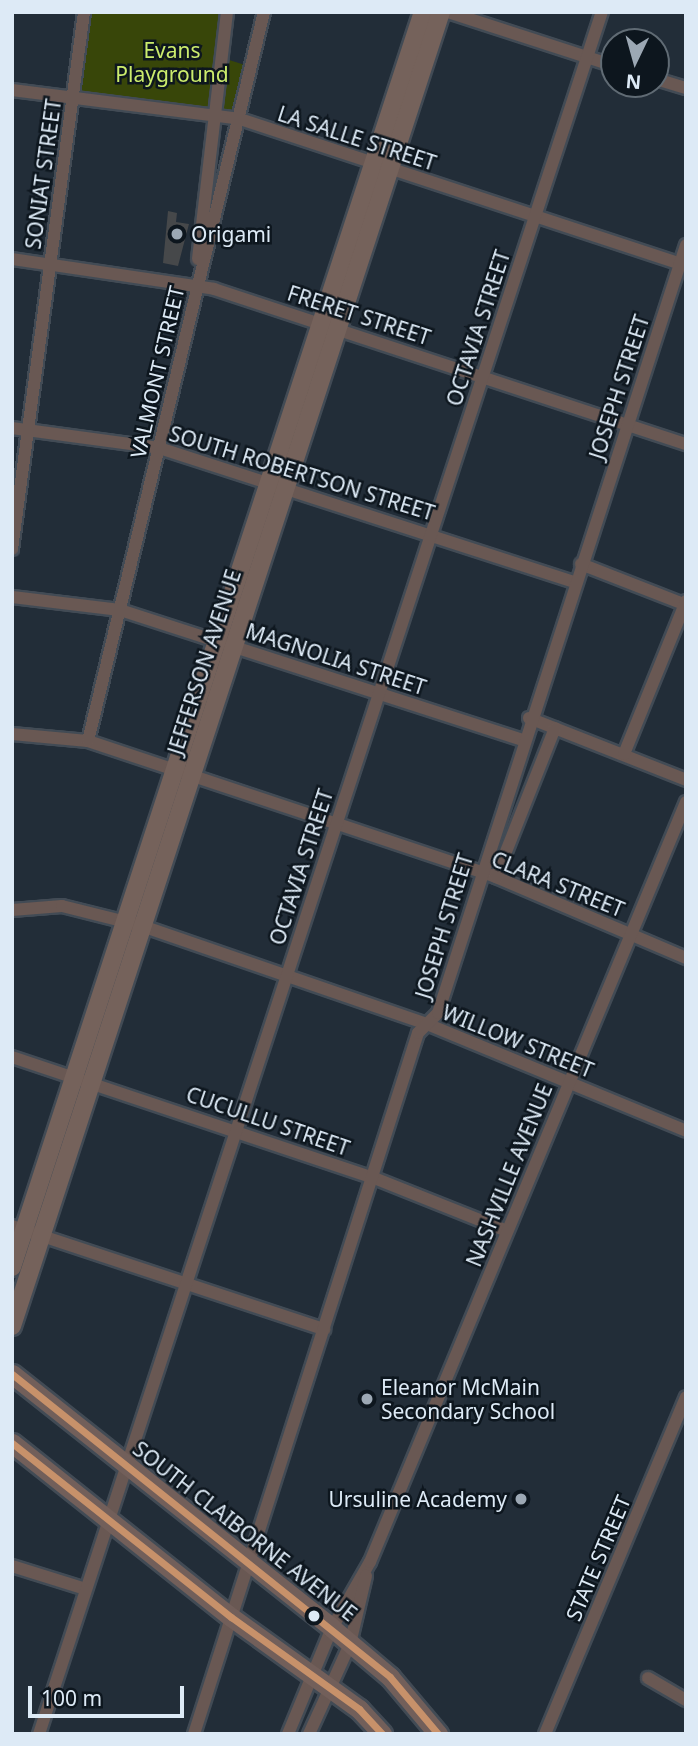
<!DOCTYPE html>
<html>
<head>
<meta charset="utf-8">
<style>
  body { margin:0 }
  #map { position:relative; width:698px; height:1746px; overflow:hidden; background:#222d38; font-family:"Noto Sans",sans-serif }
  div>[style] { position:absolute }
  .green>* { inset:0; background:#384609 }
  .building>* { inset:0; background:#46484a }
  .roads { filter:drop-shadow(2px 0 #424b55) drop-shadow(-2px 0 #424b55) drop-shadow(0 2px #424b55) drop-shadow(0 -2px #424b55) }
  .street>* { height:12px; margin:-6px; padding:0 6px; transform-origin:6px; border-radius:6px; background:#695853 }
  .secondary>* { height:18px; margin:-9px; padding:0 9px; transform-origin:9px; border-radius:9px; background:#75625b }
  .primary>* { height:19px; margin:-9.5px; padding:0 9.5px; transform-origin:9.5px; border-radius:9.5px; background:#725f5a }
  .bus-1>* { height:7px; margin:-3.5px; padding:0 3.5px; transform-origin:3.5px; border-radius:3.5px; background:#c7916a }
  .dots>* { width:19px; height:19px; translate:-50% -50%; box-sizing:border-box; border:4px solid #0d161e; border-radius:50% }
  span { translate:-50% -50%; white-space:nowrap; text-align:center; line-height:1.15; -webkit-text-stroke:5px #0d161e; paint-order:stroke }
  .park-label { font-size:21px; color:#ccec6d }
  .street-label { font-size:21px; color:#ddeaf6 }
  .poi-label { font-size:21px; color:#ddeaf6 }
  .left { translate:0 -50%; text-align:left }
  .right { translate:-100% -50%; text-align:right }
  .frame { position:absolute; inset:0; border:14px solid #ddeaf6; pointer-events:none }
  .north { position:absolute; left:600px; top:28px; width:70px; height:70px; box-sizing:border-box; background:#0d161e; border:2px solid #606b74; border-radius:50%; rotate:185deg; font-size:19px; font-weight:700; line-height:28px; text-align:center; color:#ddeaf6 }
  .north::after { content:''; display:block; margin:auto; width:24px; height:32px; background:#9ca8b4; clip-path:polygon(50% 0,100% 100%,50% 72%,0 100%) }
  .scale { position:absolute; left:28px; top:1686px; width:156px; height:32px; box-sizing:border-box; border:4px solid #ddeaf6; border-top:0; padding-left:9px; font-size:21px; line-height:24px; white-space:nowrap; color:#ddeaf6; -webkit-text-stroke:5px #0d161e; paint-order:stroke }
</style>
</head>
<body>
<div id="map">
  <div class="green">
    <div style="clip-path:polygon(84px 12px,227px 12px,214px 116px,72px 98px)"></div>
    <div style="clip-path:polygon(226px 59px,245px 65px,231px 112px,222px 111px)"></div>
  </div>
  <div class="building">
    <div style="clip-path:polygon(168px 211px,177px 213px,176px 222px,189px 224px,178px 266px,163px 263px)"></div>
  </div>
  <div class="roads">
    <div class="street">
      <div style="left:448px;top:12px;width:175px;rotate:18deg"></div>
      <div style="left:656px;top:79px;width:31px;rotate:17deg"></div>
      <div style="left:12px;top:90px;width:230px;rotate:7.2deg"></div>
      <div style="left:240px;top:119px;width:463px;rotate:18.2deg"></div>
      <div style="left:12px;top:259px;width:204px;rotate:8.4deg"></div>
      <div style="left:214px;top:289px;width:497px;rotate:18.2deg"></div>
      <div style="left:198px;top:259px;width:249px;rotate:-83.3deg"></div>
      <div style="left:12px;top:428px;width:148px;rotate:7.7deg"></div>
      <div style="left:159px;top:448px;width:437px;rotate:17.9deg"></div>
      <div style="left:12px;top:549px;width:542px;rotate:-82.36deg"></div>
      <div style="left:581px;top:564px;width:113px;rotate:21.3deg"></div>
      <div style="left:12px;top:597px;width:109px;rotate:6.9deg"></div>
      <div style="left:120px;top:610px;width:422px;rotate:17.9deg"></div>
      <div style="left:529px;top:718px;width:169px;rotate:21.5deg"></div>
      <div style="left:12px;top:734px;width:76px;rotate:5.3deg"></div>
      <div style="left:88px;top:741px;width:260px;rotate:18.4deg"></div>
      <div style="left:335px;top:823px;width:170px;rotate:18.5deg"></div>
      <div style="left:496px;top:877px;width:207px;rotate:23.1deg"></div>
      <div style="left:88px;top:741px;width:750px;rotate:-76.43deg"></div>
      <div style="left:624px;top:754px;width:165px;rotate:-67.9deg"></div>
      <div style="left:496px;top:877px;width:160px;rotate:-68.4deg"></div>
      <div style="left:12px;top:910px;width:50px;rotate:-4.6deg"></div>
      <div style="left:62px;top:906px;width:82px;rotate:14deg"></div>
      <div style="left:142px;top:926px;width:301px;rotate:19deg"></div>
      <div style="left:427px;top:1024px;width:280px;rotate:22.4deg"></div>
      <div style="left:12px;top:1057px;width:382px;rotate:18.5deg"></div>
      <div style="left:374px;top:1178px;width:143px;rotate:21.7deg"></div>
      <div style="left:12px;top:1226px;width:329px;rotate:18.3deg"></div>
      <div style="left:12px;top:1566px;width:77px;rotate:17.3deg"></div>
      <div style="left:648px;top:1678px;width:44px;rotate:30.1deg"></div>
      <div style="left:39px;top:1734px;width:1812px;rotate:-71.9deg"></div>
      <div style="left:194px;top:1734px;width:736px;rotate:-72.28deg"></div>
      <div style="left:418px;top:1033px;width:28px;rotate:-45deg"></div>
      <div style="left:438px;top:1013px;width:807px;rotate:-72.1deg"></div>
      <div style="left:288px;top:1734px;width:115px;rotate:-67.5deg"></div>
      <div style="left:332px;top:1628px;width:76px;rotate:-60.1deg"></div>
      <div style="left:370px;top:1562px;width:823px;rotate:-67.42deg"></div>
      <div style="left:309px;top:1734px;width:99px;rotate:-65.5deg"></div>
      <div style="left:350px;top:1644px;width:70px;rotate:-76.8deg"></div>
      <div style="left:545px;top:1734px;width:365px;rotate:-67.3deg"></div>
    </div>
    <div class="secondary">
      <div style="left:12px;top:1267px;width:1321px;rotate:-71.87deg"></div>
      <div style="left:12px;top:1326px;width:1382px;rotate:-71.92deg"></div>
    </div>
    <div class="primary">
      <div style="left:12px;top:1374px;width:409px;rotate:38.4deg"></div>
      <div style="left:332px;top:1628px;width:76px;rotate:40.2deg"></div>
      <div style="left:390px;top:1677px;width:75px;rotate:49.9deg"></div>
      <div style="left:12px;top:1443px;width:280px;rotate:38.5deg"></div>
      <div style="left:231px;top:1617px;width:158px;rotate:35.7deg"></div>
      <div style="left:359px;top:1709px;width:34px;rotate:47deg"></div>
    </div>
  </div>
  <div class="bus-1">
    <div style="left:12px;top:1374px;width:484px;rotate:38.7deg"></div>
    <div style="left:390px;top:1677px;width:75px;rotate:49.9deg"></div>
    <div style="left:12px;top:1443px;width:280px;rotate:38.5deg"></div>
    <div style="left:231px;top:1617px;width:158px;rotate:35.7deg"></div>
    <div style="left:359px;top:1709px;width:34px;rotate:47deg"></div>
  </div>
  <div class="dots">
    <div style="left:177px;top:234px;background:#9ca8b4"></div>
    <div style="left:367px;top:1399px;background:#9ca8b4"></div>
    <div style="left:521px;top:1499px;background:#9ca8b4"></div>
    <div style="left:314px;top:1616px;background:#ddeaf6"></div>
  </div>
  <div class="park-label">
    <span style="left:172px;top:62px">Evans<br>Playground</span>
  </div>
  <div class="street-label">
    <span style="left:357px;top:138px;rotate:18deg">LA SALLE STREET</span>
    <span style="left:43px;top:174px;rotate:-82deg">SONIAT STREET</span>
    <span style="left:359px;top:315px;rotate:18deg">FRERET STREET</span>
    <span style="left:478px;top:328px;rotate:-72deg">OCTAVIA STREET</span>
    <span style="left:157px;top:372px;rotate:-77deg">VALMONT STREET</span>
    <span style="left:619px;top:387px;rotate:-72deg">JOSEPH STREET</span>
    <span style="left:302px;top:473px;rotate:17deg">SOUTH ROBERTSON STREET</span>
    <span style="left:336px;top:659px;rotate:18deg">MAGNOLIA STREET</span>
    <span style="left:204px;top:662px;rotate:-72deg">JEFFERSON AVENUE</span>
    <span style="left:301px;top:867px;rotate:-72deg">OCTAVIA STREET</span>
    <span style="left:558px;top:884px;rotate:22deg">CLARA STREET</span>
    <span style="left:444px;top:926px;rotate:-73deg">JOSEPH STREET</span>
    <span style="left:518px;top:1041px;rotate:22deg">WILLOW STREET</span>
    <span style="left:268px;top:1121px;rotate:19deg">CUCULLU STREET</span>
    <span style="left:509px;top:1175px;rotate:-68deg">NASHVILLE AVENUE</span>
    <span style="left:245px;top:1531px;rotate:38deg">SOUTH CLAIBORNE AVENUE</span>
    <span style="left:598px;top:1558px;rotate:-67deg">STATE STREET</span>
  </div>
  <div class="poi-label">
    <span class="left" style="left:191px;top:234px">Origami</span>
    <span class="left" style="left:381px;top:1399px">Eleanor McMain<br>Secondary School</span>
    <span class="right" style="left:507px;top:1499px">Ursuline Academy</span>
  </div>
  <div class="frame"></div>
  <div class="north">N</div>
  <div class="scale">100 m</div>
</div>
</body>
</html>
